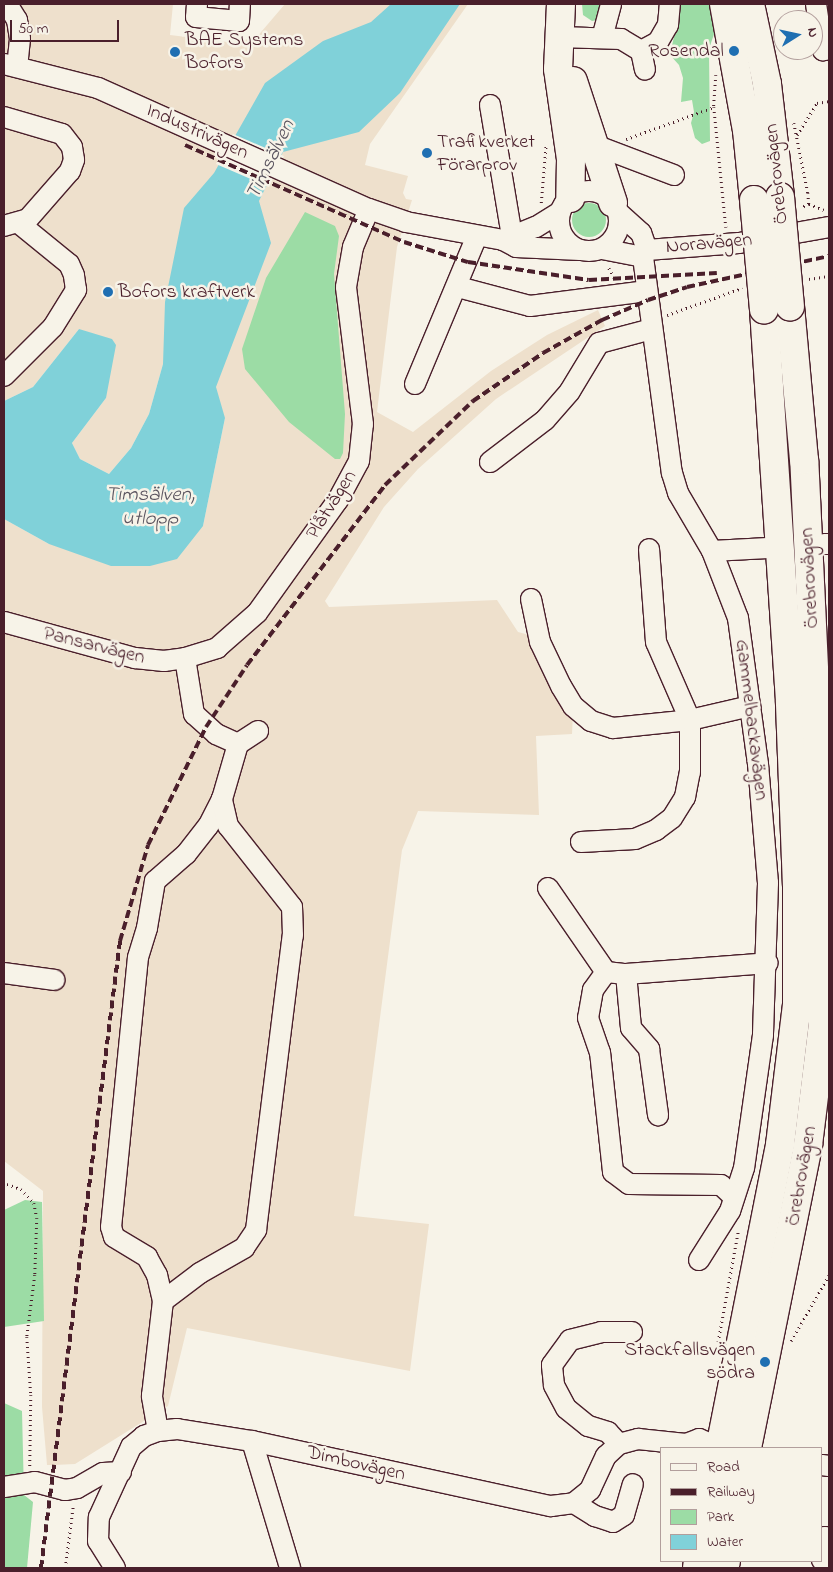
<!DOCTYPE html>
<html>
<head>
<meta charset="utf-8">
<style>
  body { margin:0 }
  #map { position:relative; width:833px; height:1572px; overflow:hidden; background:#f7f3e8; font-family:"Indie Flower",sans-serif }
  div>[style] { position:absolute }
  .built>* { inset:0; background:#eee0cc }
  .green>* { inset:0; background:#9cdca5 }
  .round { border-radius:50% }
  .water>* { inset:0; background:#80d1d9 }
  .pier>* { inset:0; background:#f7f3e8 }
  .path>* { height:2.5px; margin-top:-1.25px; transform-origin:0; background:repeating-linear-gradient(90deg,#4a1f2b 0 1px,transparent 0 5px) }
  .roads { filter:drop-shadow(1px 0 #4a1f2b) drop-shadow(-1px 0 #4a1f2b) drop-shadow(0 1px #4a1f2b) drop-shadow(0 -1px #4a1f2b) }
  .minor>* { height:20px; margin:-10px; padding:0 10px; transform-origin:10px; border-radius:10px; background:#f7f3e8 }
  .minor>.ring { margin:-10px; padding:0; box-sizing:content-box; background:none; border:20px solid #f7f3e8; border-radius:50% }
  .highway>* { height:28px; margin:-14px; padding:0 14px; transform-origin:14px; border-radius:14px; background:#f7f3e8 }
  .rail>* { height:4px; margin-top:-2px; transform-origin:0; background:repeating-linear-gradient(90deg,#4a1f2b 0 8px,transparent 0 12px) }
  .bridges { filter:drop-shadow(1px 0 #4a1f2b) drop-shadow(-1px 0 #4a1f2b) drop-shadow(0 1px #4a1f2b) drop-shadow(0 -1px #4a1f2b) }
  .highway-bridge>* { height:28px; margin:-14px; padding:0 14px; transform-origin:14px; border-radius:14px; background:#f7f3e8 }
  .dots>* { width:14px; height:14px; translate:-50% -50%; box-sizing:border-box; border:2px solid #f7f3e8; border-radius:50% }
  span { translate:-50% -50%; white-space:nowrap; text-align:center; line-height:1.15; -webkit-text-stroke:5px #f7f3e8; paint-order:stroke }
  .poi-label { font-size:20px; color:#4a1f2b }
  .left { translate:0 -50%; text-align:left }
  .right { translate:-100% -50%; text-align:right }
  .street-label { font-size:20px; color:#4a1f2b }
  .water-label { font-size:21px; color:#5a545f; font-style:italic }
  .frame { position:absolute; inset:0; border:5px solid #4a1f2b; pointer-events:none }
  .legend { position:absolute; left:660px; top:1447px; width:162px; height:115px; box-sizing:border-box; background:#f7f3e8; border:1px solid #b29e9c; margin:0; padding:6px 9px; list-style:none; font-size:15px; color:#4a1f2b }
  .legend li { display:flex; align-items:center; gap:10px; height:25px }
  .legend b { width:25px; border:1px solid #b29e9c }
  .north { position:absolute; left:773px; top:10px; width:50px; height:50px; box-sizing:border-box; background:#f7f3e8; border:1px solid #b29e9c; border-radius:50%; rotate:80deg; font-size:14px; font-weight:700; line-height:20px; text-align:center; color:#4a1f2b }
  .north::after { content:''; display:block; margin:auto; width:18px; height:22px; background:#1f6fb2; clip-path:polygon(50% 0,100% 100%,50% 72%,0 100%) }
  .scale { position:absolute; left:10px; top:20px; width:109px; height:22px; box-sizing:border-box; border:2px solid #4a1f2b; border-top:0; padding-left:6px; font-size:15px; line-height:18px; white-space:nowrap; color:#4a1f2b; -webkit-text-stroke:4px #f7f3e8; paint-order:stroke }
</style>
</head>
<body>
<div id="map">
  <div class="built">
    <div style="clip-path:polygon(4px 4px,173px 4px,170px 35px,227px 42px,256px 38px,285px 4px,468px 4px,370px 144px,365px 165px,408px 176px,403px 193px,406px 199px,412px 200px,397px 247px,377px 412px,413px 432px,491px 371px,547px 335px,598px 310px,605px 326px,496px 399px,418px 469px,384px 507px,325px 601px,329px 607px,497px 600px,518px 632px,533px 636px,573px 713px,572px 734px,536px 736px,539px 815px,418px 811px,402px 850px,354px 1216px,429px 1224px,410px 1371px,187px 1328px,168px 1406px,75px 1464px,54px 1465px,47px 1465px,42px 1407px,43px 1191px,4px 1161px,4px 519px,49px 544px,203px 526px,225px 418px,163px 364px,149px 414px,131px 448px,109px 474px,80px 459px,72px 443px,106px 398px,79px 329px,33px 387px,4px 401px)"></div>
  </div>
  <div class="green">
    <div style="clip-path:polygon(582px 4px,607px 4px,598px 20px,592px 21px,583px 15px)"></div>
    <div style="clip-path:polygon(681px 4px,710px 4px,715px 31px,709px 49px,710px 141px,702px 144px,695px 138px,691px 123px,694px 112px,692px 100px,681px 102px,683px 78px,679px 65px,670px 55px)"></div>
    <div class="round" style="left:572px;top:203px;width:34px;height:34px"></div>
    <div style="clip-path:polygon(305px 212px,335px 226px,339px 236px,334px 274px,345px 414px,343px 453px,340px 459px,335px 459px,289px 422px,245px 369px,242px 349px,266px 278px)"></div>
    <div style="clip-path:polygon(25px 1200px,42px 1202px,44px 1321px,4px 1327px,4px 1210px)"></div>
    <div style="clip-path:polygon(4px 1403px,22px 1411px,24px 1495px,33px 1502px,27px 1568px,4px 1568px)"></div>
  </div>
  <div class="water">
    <div style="clip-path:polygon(391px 4px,460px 4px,400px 93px,359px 132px,283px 152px,259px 201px,271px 243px,216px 387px,225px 418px,203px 526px,177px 559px,150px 566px,111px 566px,49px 544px,4px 519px,4px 401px,33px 387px,79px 329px,112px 339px,116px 345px,106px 398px,72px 443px,80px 459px,109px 474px,131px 448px,149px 414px,163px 364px,165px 302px,184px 208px,214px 173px,265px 83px,323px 41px,371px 22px)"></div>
  </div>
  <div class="pier">
    <div style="clip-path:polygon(233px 134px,284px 156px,269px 187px,216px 164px)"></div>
  </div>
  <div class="path">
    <div style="left:716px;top:75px;width:32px;rotate:94deg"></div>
    <div style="left:714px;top:107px;width:121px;rotate:84.3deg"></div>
    <div style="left:794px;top:123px;width:71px;rotate:78.7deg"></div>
    <div style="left:808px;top:193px;width:11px;rotate:85deg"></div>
    <div style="left:809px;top:204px;width:9px;rotate:153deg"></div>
    <div style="left:797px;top:135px;width:38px;rotate:-58deg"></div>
    <div style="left:817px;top:103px;width:12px;rotate:-9deg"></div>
    <div style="left:626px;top:139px;width:94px;rotate:-20deg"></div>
    <div style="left:541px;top:203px;width:59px;rotate:-85.2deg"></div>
    <div style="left:809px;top:204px;width:16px;rotate:22deg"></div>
    <div style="left:609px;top:268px;width:13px;rotate:61deg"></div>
    <div style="left:809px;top:279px;width:20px;rotate:-9deg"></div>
    <div style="left:667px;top:315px;width:80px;rotate:-19.8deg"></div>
    <div style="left:7px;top:1184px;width:15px;rotate:20deg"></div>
    <div style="left:21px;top:1189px;width:19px;rotate:47deg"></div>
    <div style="left:34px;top:1203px;width:15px;rotate:79deg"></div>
    <div style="left:37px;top:1218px;width:57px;rotate:92deg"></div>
    <div style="left:35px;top:1275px;width:63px;rotate:97.4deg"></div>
    <div style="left:27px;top:1337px;width:58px;rotate:86.1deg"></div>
    <div style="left:31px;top:1395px;width:72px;rotate:90.8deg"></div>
    <div style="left:791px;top:1341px;width:76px;rotate:-60.1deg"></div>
    <div style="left:717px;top:1347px;width:117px;rotate:-79.7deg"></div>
    <div style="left:65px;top:1568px;width:63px;rotate:-82.6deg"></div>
  </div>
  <div class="roads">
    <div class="minor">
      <div style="left:7px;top:4px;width:19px;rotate:58deg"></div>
      <div style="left:17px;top:20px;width:19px;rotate:81deg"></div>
      <div style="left:20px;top:39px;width:28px;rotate:96deg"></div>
      <div style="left:197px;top:4px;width:13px;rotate:94deg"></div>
      <div style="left:196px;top:17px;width:43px;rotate:5.3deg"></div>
      <div style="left:239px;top:21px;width:17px;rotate:-87deg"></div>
      <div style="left:816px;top:4px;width:47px;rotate:81.3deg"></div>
      <div style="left:823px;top:50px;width:6px;rotate:-9deg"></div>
      <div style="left:559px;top:37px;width:62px;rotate:1.8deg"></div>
      <div style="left:621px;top:39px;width:23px;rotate:31deg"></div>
      <div style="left:641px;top:51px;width:19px;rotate:78deg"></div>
      <div style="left:602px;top:38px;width:35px;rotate:-75deg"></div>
      <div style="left:641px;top:51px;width:19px;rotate:-28deg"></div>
      <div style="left:658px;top:42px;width:20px;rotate:-60deg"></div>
      <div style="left:668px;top:25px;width:21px;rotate:-85deg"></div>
      <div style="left:4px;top:64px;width:97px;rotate:14.3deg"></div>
      <div style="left:98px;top:88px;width:297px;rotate:24.1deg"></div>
      <div style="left:369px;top:209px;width:39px;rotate:19deg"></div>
      <div style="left:406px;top:222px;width:99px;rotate:10.5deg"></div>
      <div style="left:503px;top:240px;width:15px;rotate:28deg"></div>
      <div style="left:516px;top:247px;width:64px;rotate:2.7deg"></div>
      <div style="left:490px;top:105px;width:133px;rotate:80.5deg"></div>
      <div style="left:4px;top:117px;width:60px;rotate:16.3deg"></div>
      <div style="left:62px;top:134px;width:16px;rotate:52deg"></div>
      <div style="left:72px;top:147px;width:13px;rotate:81deg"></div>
      <div style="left:74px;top:160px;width:12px;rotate:110deg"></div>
      <div style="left:70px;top:171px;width:64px;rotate:131.2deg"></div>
      <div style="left:28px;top:219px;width:25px;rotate:164deg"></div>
      <div style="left:587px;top:142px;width:93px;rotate:20.8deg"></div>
      <div class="ring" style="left:559px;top:191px;width:40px;height:40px"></div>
      <div style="left:503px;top:240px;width:35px;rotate:-22deg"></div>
      <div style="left:536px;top:227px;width:28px;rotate:-32deg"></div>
      <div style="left:602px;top:249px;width:42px;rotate:11deg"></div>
      <div style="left:643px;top:257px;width:8px;rotate:-60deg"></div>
      <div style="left:647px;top:250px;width:18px;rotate:-109deg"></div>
      <div style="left:641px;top:233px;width:31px;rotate:-138deg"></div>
      <div style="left:647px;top:250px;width:92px;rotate:-4.4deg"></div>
      <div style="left:739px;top:243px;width:91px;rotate:-10.1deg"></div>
      <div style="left:643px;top:257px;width:218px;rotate:82.4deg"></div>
      <div style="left:672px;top:473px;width:21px;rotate:73deg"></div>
      <div style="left:678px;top:493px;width:67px;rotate:59.6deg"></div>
      <div style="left:712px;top:551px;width:72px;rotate:68.8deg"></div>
      <div style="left:738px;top:618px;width:147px;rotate:82.2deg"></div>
      <div style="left:758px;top:764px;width:119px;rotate:85.2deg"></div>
      <div style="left:768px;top:883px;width:152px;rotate:91.9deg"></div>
      <div style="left:763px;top:1035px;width:134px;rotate:98.1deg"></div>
      <div style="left:744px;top:1168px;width:45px;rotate:108deg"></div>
      <div style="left:730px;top:1211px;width:58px;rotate:122.3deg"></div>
      <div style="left:458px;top:287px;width:74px;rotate:14.8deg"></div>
      <div style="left:530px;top:306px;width:118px;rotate:-7.3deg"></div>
      <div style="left:4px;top:376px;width:69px;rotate:-45deg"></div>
      <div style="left:53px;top:327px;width:44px;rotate:-58.1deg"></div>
      <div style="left:76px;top:290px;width:15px;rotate:-98deg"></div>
      <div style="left:74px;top:275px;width:12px;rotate:-114deg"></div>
      <div style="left:69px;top:264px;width:63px;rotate:-140.8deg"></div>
      <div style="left:415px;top:384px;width:160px;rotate:-67.3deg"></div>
      <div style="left:490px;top:462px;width:69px;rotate:-37.4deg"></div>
      <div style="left:545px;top:420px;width:38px;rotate:-49deg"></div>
      <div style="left:570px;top:391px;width:56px;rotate:-58.9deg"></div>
      <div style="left:599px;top:343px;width:55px;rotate:-14.8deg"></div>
      <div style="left:824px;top:544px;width:5px"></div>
      <div style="left:712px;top:551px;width:56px;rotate:-3.1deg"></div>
      <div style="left:531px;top:599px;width:44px;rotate:78.2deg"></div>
      <div style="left:540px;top:642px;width:49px;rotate:64.5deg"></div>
      <div style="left:561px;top:686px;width:23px;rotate:59deg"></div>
      <div style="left:573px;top:706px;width:23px;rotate:40deg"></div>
      <div style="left:591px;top:721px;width:23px;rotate:18deg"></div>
      <div style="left:613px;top:728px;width:77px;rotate:-5.9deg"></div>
      <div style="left:690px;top:720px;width:85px;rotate:-113.6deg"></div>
      <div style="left:656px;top:642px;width:93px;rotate:-94.3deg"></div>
      <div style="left:4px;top:622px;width:136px;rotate:15.4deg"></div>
      <div style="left:135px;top:658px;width:29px;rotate:6deg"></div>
      <div style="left:164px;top:661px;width:21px;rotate:-8deg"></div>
      <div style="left:185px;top:658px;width:34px;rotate:-17deg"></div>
      <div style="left:217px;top:648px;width:53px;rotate:-41.2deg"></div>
      <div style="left:257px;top:613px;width:139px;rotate:-54.4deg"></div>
      <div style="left:338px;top:500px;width:44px;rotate:-61.7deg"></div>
      <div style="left:359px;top:461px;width:37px;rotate:-84deg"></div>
      <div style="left:363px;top:424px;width:138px;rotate:-97.1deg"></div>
      <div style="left:346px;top:287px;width:41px;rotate:-80.1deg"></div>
      <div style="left:353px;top:247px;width:41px;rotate:-67.2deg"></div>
      <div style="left:185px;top:658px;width:57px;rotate:80.9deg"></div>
      <div style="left:194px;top:714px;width:30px;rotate:42deg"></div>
      <div style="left:216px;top:734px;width:24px;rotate:24deg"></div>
      <div style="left:238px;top:744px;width:57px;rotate:106.2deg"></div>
      <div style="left:222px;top:799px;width:30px;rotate:117deg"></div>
      <div style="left:208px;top:826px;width:36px;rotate:128deg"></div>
      <div style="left:186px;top:854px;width:41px;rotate:138.9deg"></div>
      <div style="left:155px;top:881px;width:48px;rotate:99.7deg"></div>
      <div style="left:147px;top:928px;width:30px;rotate:107deg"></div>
      <div style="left:138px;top:957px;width:271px;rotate:95.7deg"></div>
      <div style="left:111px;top:1227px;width:10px;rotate:73deg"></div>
      <div style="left:114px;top:1237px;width:39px;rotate:31deg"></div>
      <div style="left:147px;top:1257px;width:21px;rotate:61deg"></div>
      <div style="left:157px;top:1275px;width:27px;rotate:77deg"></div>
      <div style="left:163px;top:1301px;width:46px;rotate:-37.1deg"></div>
      <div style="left:200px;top:1273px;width:51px;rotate:-29.6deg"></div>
      <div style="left:244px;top:1248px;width:22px;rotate:-56deg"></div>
      <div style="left:256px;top:1230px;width:297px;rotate:-82.9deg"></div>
      <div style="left:293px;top:935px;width:28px;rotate:-92deg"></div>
      <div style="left:292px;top:907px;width:103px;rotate:-128.3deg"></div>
      <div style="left:228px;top:826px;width:28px;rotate:-103deg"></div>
      <div style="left:238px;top:744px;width:24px;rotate:-33deg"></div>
      <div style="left:581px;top:842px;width:54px;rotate:-3.2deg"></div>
      <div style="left:635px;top:839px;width:23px;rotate:-23deg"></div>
      <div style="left:656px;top:830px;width:20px;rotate:-37deg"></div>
      <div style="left:672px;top:818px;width:25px;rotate:-58deg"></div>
      <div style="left:685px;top:797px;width:25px;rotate:-79deg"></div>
      <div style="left:690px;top:772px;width:52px;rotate:-90deg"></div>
      <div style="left:690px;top:720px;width:62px;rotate:-13.1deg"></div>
      <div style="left:548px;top:888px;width:102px;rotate:55.4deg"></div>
      <div style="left:606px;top:972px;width:20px;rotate:6deg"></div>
      <div style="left:626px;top:974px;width:142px;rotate:-4.4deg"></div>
      <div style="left:606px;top:972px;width:22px;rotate:126deg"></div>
      <div style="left:593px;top:990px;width:28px;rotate:100deg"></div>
      <div style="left:588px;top:1018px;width:36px;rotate:71deg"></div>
      <div style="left:600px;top:1052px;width:121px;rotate:83.8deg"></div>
      <div style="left:613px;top:1172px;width:20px;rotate:37deg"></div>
      <div style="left:629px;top:1184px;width:92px;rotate:0.6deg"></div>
      <div style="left:721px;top:1185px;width:16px;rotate:43deg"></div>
      <div style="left:4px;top:973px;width:51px;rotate:7.8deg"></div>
      <div style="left:626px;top:974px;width:54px;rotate:84.7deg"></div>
      <div style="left:631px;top:1028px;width:28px;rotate:49deg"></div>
      <div style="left:649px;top:1049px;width:67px;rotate:82.2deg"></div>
      <div style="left:158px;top:1431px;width:36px;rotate:-100deg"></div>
      <div style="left:152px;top:1396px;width:96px;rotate:-83.4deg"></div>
      <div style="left:252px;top:1441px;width:133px;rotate:73.3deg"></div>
      <div style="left:619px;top:1444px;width:16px;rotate:-133deg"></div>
      <div style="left:608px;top:1432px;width:21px;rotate:-163deg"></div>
      <div style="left:588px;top:1426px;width:28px;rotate:-141deg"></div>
      <div style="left:566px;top:1408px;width:26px;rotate:-118deg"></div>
      <div style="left:554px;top:1385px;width:20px;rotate:-96deg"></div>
      <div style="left:552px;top:1365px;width:31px;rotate:-54deg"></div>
      <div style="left:570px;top:1340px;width:32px;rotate:-14deg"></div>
      <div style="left:601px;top:1332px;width:31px"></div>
      <div style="left:822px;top:1465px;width:7px;rotate:8deg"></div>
      <div style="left:4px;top:1487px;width:31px;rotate:-9deg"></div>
      <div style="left:35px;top:1482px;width:31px;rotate:15deg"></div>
      <div style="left:65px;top:1490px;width:12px;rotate:-9deg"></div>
      <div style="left:77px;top:1488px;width:30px;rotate:-30deg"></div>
      <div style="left:103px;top:1473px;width:18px;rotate:-3deg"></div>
      <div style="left:574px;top:1503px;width:25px;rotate:32deg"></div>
      <div style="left:595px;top:1516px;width:19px;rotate:18deg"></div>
      <div style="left:613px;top:1522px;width:13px;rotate:-32deg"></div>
      <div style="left:624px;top:1515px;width:32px;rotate:-74deg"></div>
      <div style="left:822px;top:1560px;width:23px;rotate:-83deg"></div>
      <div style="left:825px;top:1537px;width:4px;rotate:14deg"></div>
      <div style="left:115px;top:1568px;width:32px;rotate:-122deg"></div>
      <div style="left:98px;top:1541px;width:24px;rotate:-88deg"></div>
      <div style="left:99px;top:1517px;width:77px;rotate:-65.4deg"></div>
      <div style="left:131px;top:1447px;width:17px;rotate:-40deg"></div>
      <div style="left:144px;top:1436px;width:15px;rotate:-20deg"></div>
      <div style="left:158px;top:1431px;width:19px;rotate:-6deg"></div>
      <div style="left:177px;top:1429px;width:76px;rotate:9.1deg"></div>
      <div style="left:252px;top:1441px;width:306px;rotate:12.3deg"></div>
      <div style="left:551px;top:1506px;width:23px;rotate:-7deg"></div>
      <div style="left:574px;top:1503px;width:21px;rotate:-39deg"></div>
      <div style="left:590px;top:1490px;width:38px;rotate:-65deg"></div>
      <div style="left:606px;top:1456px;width:18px;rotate:-43deg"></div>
      <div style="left:619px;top:1444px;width:20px;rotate:-15deg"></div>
      <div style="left:638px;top:1439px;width:48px;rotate:5.9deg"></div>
      <div style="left:686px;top:1444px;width:14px;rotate:-21deg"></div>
      <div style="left:699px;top:1439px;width:23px;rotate:23deg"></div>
    </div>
    <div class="highway">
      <div style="left:561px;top:4px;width:65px;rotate:92.6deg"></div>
      <div style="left:558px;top:69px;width:91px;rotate:81.8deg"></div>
      <div style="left:571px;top:159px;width:39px;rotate:91deg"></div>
      <div style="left:724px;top:4px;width:128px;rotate:79.7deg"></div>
      <div style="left:747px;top:130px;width:70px;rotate:84.3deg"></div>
      <div style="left:750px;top:4px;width:82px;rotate:78deg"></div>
      <div style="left:767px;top:84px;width:114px;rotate:83.4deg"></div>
      <div style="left:573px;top:81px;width:128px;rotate:71.8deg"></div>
      <div style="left:720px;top:1448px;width:309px;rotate:-78.8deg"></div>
      <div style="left:780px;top:1145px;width:142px;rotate:-83.1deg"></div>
      <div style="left:797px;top:1004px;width:117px;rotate:-90deg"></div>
      <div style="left:797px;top:887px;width:186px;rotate:-92.2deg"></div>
      <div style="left:790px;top:701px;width:392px;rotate:-93.8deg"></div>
      <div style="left:747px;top:1448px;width:309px;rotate:-78.6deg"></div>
      <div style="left:808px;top:1145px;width:124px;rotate:-83deg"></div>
      <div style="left:823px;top:1022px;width:164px;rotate:-90deg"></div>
      <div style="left:823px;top:858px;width:398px;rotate:-92.7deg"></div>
      <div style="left:804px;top:460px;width:154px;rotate:-95.2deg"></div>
      <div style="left:697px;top:1568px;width:7px;rotate:-82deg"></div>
      <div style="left:724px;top:1568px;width:7px;rotate:-74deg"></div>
    </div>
  </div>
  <div class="rail">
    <div style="left:185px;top:145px;width:240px;rotate:23.9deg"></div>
    <div style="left:404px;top:242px;width:67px;rotate:17.4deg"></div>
    <div style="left:468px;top:262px;width:122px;rotate:8.5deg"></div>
    <div style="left:589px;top:280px;width:128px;rotate:-3.1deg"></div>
    <div style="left:41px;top:1568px;width:632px;rotate:-82.82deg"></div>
    <div style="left:120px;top:941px;width:100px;rotate:-73.7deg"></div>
    <div style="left:148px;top:845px;width:131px;rotate:-63.8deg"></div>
    <div style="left:206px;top:727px;width:74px;rotate:-56.5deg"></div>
    <div style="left:247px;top:665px;width:227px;rotate:-52.5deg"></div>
    <div style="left:385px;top:485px;width:122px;rotate:-43.7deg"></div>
    <div style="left:473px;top:401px;width:85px;rotate:-34.4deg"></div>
    <div style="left:543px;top:353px;width:68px;rotate:-29.2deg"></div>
    <div style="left:602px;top:320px;width:50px;rotate:-23.5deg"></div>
    <div style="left:648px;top:300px;width:41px;rotate:-18.4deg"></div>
    <div style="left:687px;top:287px;width:145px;rotate:-12.3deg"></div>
  </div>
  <div class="bridges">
    <div class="highway-bridge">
      <div style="left:780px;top:197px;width:110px;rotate:84.8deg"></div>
      <div style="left:754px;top:200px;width:110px;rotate:84.8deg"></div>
    </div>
  </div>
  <div class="dots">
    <div style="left:734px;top:51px;background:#1f6fb2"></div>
    <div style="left:175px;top:52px;background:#1f6fb2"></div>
    <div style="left:427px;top:153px;background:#1f6fb2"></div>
    <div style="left:108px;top:292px;background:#1f6fb2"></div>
    <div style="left:765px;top:1362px;background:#1f6fb2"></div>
  </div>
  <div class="poi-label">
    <span class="left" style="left:185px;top:52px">BAE Systems<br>Bofors</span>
    <span class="right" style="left:724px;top:51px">Rosendal</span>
    <span class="left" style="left:437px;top:154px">Trafikverket<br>Förarprov</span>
    <span class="left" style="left:118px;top:292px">Bofors kraftverk</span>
    <span class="right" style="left:755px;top:1362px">Stackfallsvägen<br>södra</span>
  </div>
  <div class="street-label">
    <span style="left:197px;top:132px;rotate:24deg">Industrivägen</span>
    <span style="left:777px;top:174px;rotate:-96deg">Örebrovägen</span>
    <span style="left:709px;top:244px;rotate:-5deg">Noravägen</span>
    <span style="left:332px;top:505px;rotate:-58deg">Plåtvägen</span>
    <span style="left:810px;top:578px;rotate:-93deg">Örebrovägen</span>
    <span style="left:94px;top:646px;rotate:14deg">Pansarvägen</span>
    <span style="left:751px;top:720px;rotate:83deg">Gammelbackavägen</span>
    <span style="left:802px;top:1176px;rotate:-80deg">Örebrovägen</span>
    <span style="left:356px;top:1464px;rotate:13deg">Dimbovägen</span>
  </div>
  <div class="water-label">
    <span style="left:271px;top:160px;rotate:-64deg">Timsälven</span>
    <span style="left:150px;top:507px">Timsälven,<br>utlopp</span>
  </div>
  <div class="frame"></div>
  <ul class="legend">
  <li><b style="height:6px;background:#f7f3e8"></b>Road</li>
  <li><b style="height:6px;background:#4a1f2b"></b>Railway</li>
  <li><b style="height:14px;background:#9cdca5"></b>Park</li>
  <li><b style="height:14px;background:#80d1d9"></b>Water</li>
  </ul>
  <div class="north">N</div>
  <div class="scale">50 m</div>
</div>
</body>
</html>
